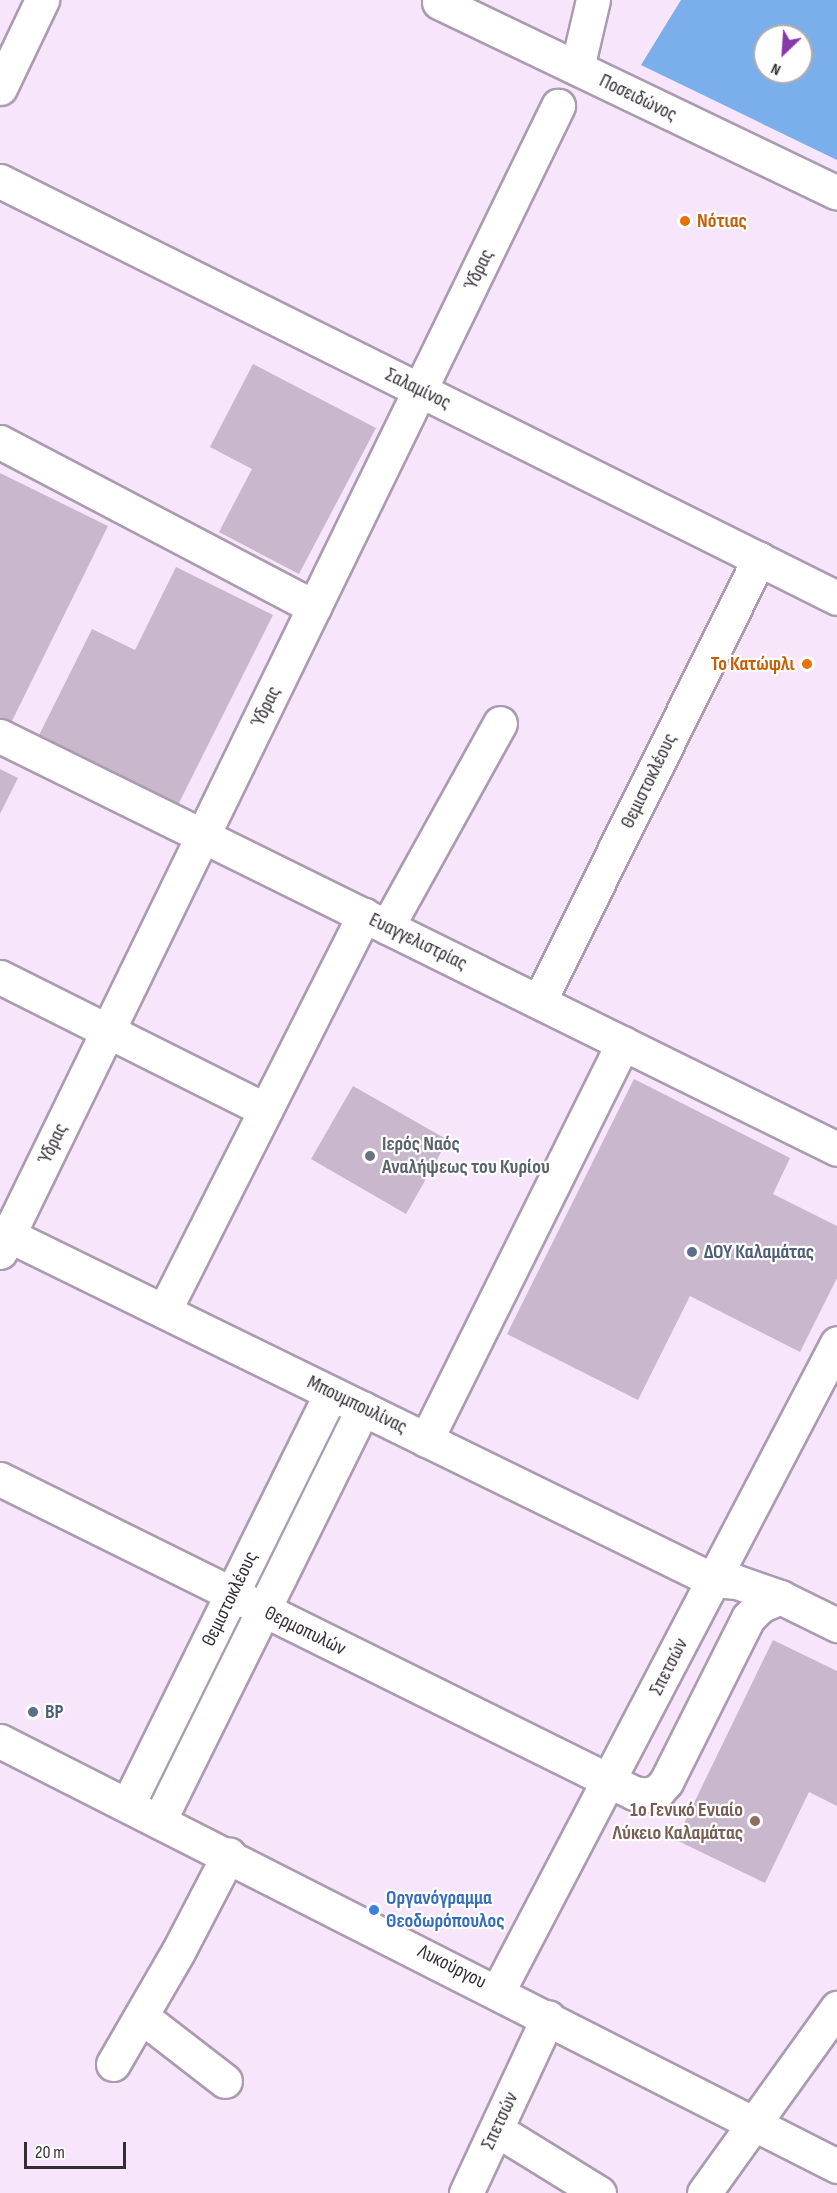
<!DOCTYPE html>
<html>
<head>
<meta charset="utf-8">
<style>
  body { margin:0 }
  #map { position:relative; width:837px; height:2193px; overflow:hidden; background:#f6e5fb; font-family:"Sofia Sans Condensed",sans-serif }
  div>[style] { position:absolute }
  .water>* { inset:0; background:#7aafeb }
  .building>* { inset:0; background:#c9b8cd }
  .roads { filter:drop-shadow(2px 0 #ab9bb0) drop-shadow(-2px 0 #ab9bb0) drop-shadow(0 2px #ab9bb0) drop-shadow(0 -2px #ab9bb0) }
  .minor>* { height:33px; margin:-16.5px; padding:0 16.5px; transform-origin:16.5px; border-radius:16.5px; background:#fff }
  .major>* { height:33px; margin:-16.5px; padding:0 16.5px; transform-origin:16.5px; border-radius:16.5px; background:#fff }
  .dots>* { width:16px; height:16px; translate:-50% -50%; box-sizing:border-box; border:3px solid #fff; border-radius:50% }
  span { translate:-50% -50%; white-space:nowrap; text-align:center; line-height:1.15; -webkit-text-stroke:4.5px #fff; paint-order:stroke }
  .street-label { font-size:20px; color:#342d35 }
  .food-label { font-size:20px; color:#c56008; font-weight:700 }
  .left { translate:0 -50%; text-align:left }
  .right { translate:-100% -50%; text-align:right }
  .worship-label { font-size:20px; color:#5b616d; font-weight:700 }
  .service-label { font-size:20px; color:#4e5e75; font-weight:700 }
  .education-label { font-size:20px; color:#785e54; font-weight:700 }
  .shop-label { font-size:20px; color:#366cbe; font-weight:700 }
  .north { position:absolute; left:753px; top:24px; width:60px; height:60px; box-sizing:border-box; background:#fff; border:2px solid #aeabae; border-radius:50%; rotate:205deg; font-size:16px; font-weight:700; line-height:24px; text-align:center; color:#342d35 }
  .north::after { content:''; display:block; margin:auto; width:21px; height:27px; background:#893aaa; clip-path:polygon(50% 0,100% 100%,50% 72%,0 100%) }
  .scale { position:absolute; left:24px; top:2142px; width:102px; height:27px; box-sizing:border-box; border:3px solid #342d35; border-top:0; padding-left:8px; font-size:18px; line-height:21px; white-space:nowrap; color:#342d35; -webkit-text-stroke:4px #fff; paint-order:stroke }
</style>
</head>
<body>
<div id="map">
  <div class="water">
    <div style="clip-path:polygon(evenodd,681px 0,837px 0,837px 160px,641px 65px,681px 0,765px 36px,801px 36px,801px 72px,765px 72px,765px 36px)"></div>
  </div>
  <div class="building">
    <div style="clip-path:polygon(253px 364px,376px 428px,299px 574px,219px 532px,252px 469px,210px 447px)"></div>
    <div style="clip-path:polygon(0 473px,108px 526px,10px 725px,0 720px)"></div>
    <div style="clip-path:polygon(176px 567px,273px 615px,177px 807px,38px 737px,92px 629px,135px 650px)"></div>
    <div style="clip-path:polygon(0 769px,18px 778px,0 814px)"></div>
    <div style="clip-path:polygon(634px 1079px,790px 1158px,773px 1194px,837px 1226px,837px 1278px,800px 1352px,690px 1296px,638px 1400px,507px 1334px)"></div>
    <div style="clip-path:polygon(353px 1086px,448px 1140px,406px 1214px,311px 1159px)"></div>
    <div style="clip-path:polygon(773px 1640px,837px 1671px,837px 1806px,809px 1792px,765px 1883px,676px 1840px)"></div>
  </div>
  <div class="roads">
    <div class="minor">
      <div style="left:439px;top:2px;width:441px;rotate:25.6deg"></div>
      <div style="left:577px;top:68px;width:70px;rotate:-76.8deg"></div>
      <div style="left:0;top:88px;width:98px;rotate:-64.5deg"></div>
      <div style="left:0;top:181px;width:935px;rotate:26.48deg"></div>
      <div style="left:0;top:442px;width:355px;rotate:27.7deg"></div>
      <div style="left:0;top:736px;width:933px;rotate:26.26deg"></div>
      <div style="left:387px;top:927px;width:233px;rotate:-61deg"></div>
      <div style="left:0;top:977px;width:297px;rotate:26.6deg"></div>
      <div style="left:539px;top:1002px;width:495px;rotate:-63.6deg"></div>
      <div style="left:0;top:1231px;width:794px;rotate:26.08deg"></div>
      <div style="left:713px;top:1580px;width:24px;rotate:5deg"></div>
      <div style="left:737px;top:1582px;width:46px;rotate:19.2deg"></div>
      <div style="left:0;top:1252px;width:1275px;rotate:-64.04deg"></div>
      <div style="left:164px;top:1311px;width:444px;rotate:-63.2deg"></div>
      <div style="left:426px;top:1440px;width:443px;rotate:-63.6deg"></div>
      <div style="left:0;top:1479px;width:707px;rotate:26.35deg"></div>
      <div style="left:634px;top:1793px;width:12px;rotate:9deg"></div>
      <div style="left:646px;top:1795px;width:13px;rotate:-18deg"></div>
      <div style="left:658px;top:1791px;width:12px;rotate:-48deg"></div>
      <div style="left:666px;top:1782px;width:183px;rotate:-63.4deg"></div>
      <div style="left:748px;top:1618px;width:17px;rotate:-45deg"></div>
      <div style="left:760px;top:1606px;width:22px;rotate:-24deg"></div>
      <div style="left:780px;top:1597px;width:64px;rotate:26.2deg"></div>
      <div style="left:128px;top:1804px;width:458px;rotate:-63.7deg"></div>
      <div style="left:160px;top:1819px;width:458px;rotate:-63.7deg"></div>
      <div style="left:498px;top:1991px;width:731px;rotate:-62.38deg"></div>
      <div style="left:141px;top:2016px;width:106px;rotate:37.7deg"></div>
      <div style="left:113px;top:2064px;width:129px;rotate:-59.9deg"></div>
      <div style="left:178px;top:1952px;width:110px;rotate:-62.5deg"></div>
      <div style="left:497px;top:2130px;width:120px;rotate:31.7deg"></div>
      <div style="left:466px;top:2193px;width:194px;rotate:-65deg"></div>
      <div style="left:704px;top:2193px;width:228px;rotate:-54.3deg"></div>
    </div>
    <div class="major">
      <div style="left:0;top:1741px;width:939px;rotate:26.92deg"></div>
    </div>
  </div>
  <div class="dots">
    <div style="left:685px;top:221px;background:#e8710a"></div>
    <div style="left:807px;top:664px;background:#e8710a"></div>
    <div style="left:370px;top:1156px;background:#6b7280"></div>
    <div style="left:692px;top:1252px;background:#5c6f8a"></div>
    <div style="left:33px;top:1712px;background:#5c6f8a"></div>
    <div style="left:755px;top:1821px;background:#8d6e63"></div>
    <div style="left:374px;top:1910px;background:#3f7fe0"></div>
  </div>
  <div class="street-label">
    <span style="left:638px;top:98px;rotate:26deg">Ποσειδώνος</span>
    <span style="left:479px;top:270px;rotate:-64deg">Ύδρας</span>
    <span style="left:418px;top:389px;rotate:26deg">Σαλαμίνος</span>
    <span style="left:266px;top:707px;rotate:-64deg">Ύδρας</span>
    <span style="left:649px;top:781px;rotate:-64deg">Θεμιστοκλέους</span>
    <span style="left:418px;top:942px;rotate:26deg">Ευαγγελιστρίας</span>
    <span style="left:53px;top:1144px;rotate:-64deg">Ύδρας</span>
    <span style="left:357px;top:1405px;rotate:26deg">Μπουμπουλίνας</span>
    <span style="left:230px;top:1599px;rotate:-64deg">Θεμιστοκλέους</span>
    <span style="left:305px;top:1631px;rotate:26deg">Θερμοπυλών</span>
    <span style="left:669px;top:1667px;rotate:-63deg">Σπετσών</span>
    <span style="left:452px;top:1967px;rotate:27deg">Λυκούργου</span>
    <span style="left:500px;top:2121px;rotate:-65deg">Σπετσών</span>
  </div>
  <div class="food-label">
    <span class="left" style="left:697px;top:221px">Νότιας</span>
    <span class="right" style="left:795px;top:664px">Το Κατώφλι</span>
  </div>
  <div class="worship-label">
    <span class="left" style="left:382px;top:1156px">Ιερός Ναός<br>Αναλήψεως του Κυρίου</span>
  </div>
  <div class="service-label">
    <span class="left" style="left:704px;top:1252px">ΔΟΥ Καλαμάτας</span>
    <span class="left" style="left:45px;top:1712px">BP</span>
  </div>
  <div class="education-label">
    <span class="right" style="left:743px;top:1822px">1ο Γενικό Ενιαίο<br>Λύκειο Καλαμάτας</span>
  </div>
  <div class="shop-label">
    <span class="left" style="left:386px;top:1910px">Οργανόγραμμα<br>Θεοδωρόπουλος</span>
  </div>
  <div class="north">N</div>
  <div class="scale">20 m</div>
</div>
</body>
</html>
